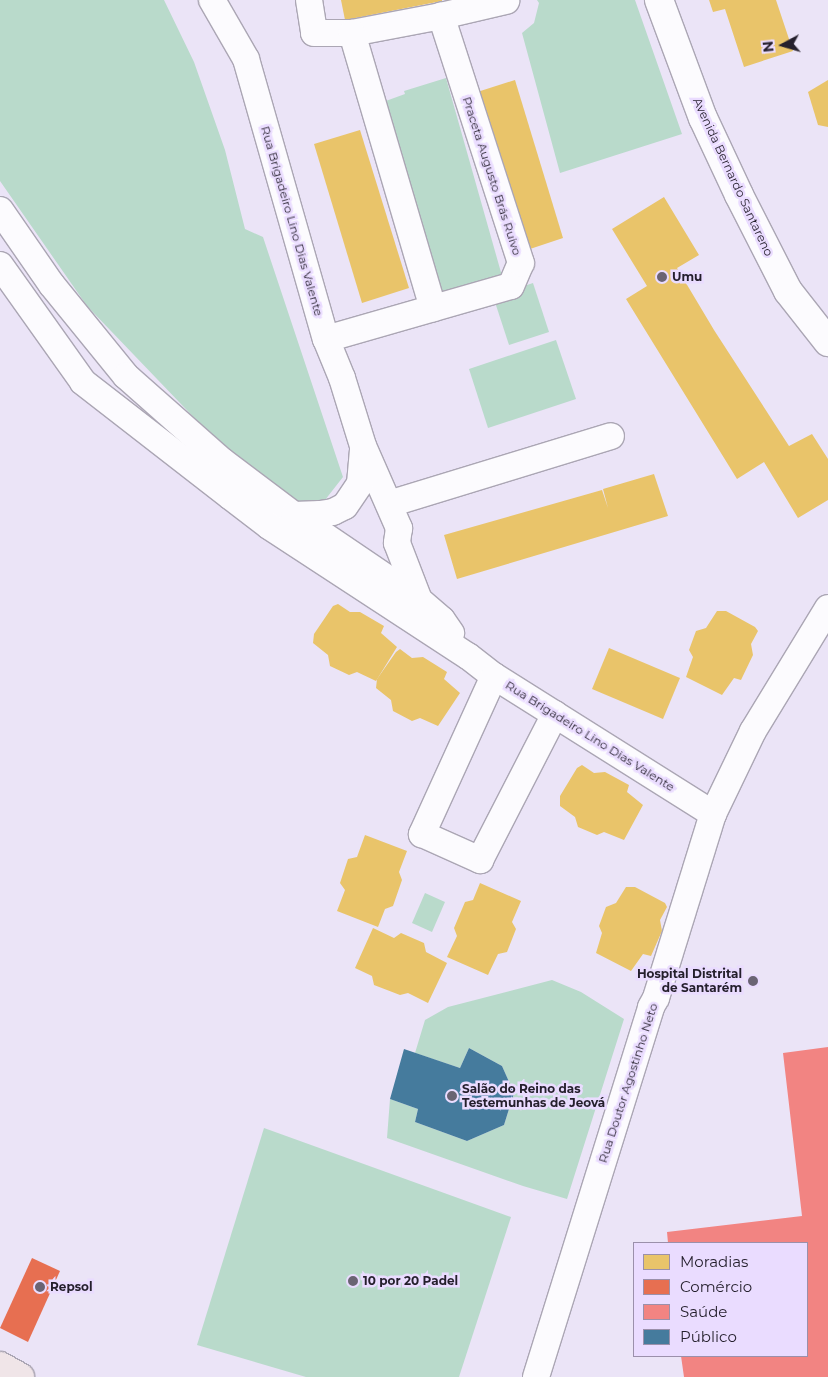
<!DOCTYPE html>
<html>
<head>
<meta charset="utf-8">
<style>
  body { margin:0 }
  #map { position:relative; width:828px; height:1377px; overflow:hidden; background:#ebe4f7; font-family:Montserrat,sans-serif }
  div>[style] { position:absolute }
  .green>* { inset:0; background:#b9dacb }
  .homes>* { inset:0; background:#e9c46a }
  .shops>* { inset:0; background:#e76f51 }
  .health>* { inset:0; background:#f28482 }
  .public>* { inset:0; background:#457b9d }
  .roads { filter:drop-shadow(1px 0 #aba6b4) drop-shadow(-1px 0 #aba6b4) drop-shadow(0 1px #aba6b4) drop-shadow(0 -1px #aba6b4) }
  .minor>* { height:26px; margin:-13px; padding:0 13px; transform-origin:13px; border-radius:13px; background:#fcfbfe }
  .secondary>* { height:28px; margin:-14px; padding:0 14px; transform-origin:14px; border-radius:14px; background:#fcfbfe }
  .trunk>* { height:28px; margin:-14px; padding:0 14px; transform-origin:14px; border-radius:14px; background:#f0e5e8 }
  .dots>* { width:14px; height:14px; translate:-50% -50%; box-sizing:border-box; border:2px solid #eadcff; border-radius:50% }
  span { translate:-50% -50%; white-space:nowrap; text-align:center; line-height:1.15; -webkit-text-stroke:5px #eadcff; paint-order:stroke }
  .street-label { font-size:12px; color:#241f2c }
  .poi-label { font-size:12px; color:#241f2c; font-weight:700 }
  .left { translate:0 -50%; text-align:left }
  .right { translate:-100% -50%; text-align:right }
  .legend { position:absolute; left:633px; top:1242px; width:175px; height:115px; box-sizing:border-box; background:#eadcff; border:1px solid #9b90ab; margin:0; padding:6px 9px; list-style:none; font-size:15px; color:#241f2c }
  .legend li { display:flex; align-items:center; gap:10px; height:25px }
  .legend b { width:25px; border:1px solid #9b90ab }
  .north { position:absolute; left:758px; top:20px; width:50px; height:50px; -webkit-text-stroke:4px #eadcff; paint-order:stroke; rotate:264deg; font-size:14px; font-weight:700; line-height:20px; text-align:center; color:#241f2c }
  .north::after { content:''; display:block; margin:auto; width:18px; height:22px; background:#241f2c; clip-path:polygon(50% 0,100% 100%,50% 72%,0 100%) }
</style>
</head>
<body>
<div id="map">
  <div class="green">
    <div style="clip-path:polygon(0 0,164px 0,194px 62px,225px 150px,245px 229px,263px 237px,343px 477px,325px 500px,305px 505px,271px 498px,87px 306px,0 181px)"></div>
    <div style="clip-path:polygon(537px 0,635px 0,682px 134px,560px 173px,522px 33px,534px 23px,539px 3px)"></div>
    <div style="clip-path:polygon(446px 78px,504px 283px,441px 300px,383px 102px,405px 94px,404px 91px)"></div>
    <div style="clip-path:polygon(533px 283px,549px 332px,509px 345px,493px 296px)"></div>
    <div style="clip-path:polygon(556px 340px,576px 399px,488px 428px,469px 369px)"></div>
    <div style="clip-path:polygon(425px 893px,445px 902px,432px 932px,412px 923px)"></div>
    <div style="clip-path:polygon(552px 980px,581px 992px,624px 1019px,567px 1199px,523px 1186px,387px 1138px,390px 1099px,418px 1109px,415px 1122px,467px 1141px,504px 1125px,514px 1093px,502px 1066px,469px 1048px,460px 1068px,415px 1053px,425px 1020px,448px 1007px)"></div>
    <div style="clip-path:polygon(264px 1128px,511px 1217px,459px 1377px,306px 1377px,197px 1345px)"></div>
  </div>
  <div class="homes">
    <div style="clip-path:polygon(341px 0,442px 0,442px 1px,345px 20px)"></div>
    <div style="clip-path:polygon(709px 0,776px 0,793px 51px,744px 67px,725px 9px,713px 12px)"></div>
    <div style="clip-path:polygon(515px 80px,563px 238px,521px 252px,471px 94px)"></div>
    <div style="clip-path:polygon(828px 80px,828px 127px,818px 125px,808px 92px)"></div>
    <div style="clip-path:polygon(360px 130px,409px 288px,362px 303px,314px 144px)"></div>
    <div style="clip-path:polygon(664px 197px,699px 255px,677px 268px,714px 330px,789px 446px,812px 434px,828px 459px,828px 500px,798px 518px,764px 462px,737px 479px,626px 299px,647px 286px,612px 229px)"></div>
    <div style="clip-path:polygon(654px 474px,668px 516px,457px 579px,444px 535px,602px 490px,608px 508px,603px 489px)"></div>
    <div style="clip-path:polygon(338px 604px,350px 612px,360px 612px,384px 626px,381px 633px,397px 647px,376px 681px,357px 672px,349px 675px,330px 666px,328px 655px,313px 643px,314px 634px,333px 606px)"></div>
    <div style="clip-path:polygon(717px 611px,726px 611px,755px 627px,758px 631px,751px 644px,753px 655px,741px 680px,734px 678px,722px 695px,686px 677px,693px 657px,689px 650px,696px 631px,706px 628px)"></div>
    <div style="clip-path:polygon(609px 648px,680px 678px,663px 719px,592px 689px)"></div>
    <div style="clip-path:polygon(400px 649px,412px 658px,423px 657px,447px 672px,444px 679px,460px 693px,438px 726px,420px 718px,412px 721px,393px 711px,391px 700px,376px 688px,377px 679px,396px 652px)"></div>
    <div style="clip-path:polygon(582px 765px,594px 773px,605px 772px,629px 785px,627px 792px,643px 805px,624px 840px,604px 832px,597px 835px,578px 827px,575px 817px,560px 806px,560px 796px,577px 768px)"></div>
    <div style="clip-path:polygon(365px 835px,407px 851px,399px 872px,402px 880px,393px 906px,385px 909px,378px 927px,337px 911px,345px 890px,340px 883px,348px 859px,357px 857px)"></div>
    <div style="clip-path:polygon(480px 883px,521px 901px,512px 922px,516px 929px,507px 952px,498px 954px,488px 975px,447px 957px,457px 936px,454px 928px,465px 902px,473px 900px)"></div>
    <div style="clip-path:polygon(626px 887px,635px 887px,665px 903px,667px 907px,660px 920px,662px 931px,651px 956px,643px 954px,631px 971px,596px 953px,602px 933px,599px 926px,606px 907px,616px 903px)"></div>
    <div style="clip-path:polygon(373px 928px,394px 938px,401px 933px,424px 943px,426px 952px,447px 963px,428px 1003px,408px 993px,400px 995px,374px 985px,372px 976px,355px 968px)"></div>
  </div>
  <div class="shops">
    <div style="clip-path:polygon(32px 1258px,60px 1271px,28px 1342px,0 1328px)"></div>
  </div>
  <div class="health">
    <div style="clip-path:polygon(828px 1047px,828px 1377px,684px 1377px,681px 1356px,807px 1356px,807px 1243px,668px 1243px,667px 1232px,802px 1216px,783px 1053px)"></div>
  </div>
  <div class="public">
    <div style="clip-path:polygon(469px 1048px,502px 1066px,514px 1093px,504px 1125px,467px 1141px,415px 1122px,418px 1109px,390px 1099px,404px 1049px,460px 1068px)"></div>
  </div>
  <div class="roads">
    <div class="minor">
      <div style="left:212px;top:0;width:68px;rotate:60deg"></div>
      <div style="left:246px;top:59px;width:291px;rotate:74.1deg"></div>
      <div style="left:326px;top:339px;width:42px;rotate:67.7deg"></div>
      <div style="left:342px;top:378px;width:71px;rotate:72.8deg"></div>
      <div style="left:363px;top:446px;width:90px;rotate:66.3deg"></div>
      <div style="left:399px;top:528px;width:15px;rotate:98deg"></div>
      <div style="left:397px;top:543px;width:61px;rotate:68.9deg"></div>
      <div style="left:309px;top:0;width:33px;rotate:81deg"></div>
      <div style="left:314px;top:33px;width:38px"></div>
      <div style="left:352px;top:33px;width:91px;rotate:-10.8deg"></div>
      <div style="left:441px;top:16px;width:67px;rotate:-13deg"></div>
      <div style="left:352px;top:33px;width:287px;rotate:73.6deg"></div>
      <div style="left:0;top:210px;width:91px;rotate:55.3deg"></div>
      <div style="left:52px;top:285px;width:117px;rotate:50.9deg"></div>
      <div style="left:126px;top:376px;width:128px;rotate:41.5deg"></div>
      <div style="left:222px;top:461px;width:90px;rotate:36.9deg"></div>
      <div style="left:294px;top:515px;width:151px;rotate:34.2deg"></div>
      <div style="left:419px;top:600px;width:30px;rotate:41deg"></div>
      <div style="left:442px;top:620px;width:16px;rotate:55deg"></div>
      <div style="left:0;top:265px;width:143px;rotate:54.6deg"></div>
      <div style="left:83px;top:382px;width:187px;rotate:37.8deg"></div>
      <div style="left:231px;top:497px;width:48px;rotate:37.3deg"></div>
      <div style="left:269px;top:526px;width:238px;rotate:33.2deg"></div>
      <div style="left:468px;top:656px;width:33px;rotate:38deg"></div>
      <div style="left:494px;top:676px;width:259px;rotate:32.2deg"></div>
      <div style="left:326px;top:339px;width:192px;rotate:-16deg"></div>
      <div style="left:511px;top:286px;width:25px;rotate:-67deg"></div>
      <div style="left:521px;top:263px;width:260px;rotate:-107.9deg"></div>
      <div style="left:389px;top:504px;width:232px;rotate:-17deg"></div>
      <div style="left:294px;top:515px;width:26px;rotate:-2deg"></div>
      <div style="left:320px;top:514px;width:13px;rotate:-9deg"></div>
      <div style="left:333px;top:512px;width:13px;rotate:-27deg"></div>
      <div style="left:345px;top:506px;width:27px;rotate:-56deg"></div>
      <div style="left:360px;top:484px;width:35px;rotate:-85deg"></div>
      <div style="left:494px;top:676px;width:174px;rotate:114.5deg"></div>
      <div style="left:422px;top:834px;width:64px;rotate:24.1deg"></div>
      <div style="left:480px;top:860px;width:164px;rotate:-62.8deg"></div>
      <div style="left:536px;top:1377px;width:387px;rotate:-72.7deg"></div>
      <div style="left:651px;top:1007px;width:10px;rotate:-61deg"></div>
      <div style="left:656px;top:998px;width:193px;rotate:-72.8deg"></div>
      <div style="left:713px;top:814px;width:92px;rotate:-64.3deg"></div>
      <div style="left:753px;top:731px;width:144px;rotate:-58.6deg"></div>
    </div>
    <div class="secondary">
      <div style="left:659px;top:0;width:126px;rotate:69.6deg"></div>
      <div style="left:703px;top:118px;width:85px;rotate:64.9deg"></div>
      <div style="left:739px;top:195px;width:108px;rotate:63deg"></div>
      <div style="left:788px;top:291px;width:65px;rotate:51.9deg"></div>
    </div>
    <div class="trunk">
      <div style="left:0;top:1366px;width:23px;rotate:29deg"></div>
    </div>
  </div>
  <div class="dots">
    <div style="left:662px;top:277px;background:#6a6473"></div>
    <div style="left:753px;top:981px;background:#6a6473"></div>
    <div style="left:452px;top:1096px;background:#6a6473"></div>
    <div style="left:353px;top:1281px;background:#6a6473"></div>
    <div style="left:40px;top:1287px;background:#6a6473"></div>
  </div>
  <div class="street-label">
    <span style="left:492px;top:176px;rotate:72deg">Praceta Augusto Brás Ruivo</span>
    <span style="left:733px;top:177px;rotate:65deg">Avenida Bernardo Santareno</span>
    <span style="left:292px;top:221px;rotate:74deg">Rua Brigadeiro Lino Dias Valente</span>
    <span style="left:590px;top:736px;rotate:32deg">Rua Brigadeiro Lino Dias Valente</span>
    <span style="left:628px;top:1083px;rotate:-72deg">Rua Doutor Agostinho Neto</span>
  </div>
  <div class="poi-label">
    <span class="left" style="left:672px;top:277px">Umu</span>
    <span class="right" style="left:742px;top:981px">Hospital Distrital<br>de Santarém</span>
    <span class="left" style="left:462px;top:1096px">Salão do Reino das<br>Testemunhas de Jeová</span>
    <span class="left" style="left:363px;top:1281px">10 por 20 Padel</span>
    <span class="left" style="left:50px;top:1287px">Repsol</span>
  </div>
  <ul class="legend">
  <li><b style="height:14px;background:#e9c46a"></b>Moradias</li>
  <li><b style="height:14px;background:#e76f51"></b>Comércio</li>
  <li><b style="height:14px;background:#f28482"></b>Saúde</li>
  <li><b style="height:14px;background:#457b9d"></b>Público</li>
  </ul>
  <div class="north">N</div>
</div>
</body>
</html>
